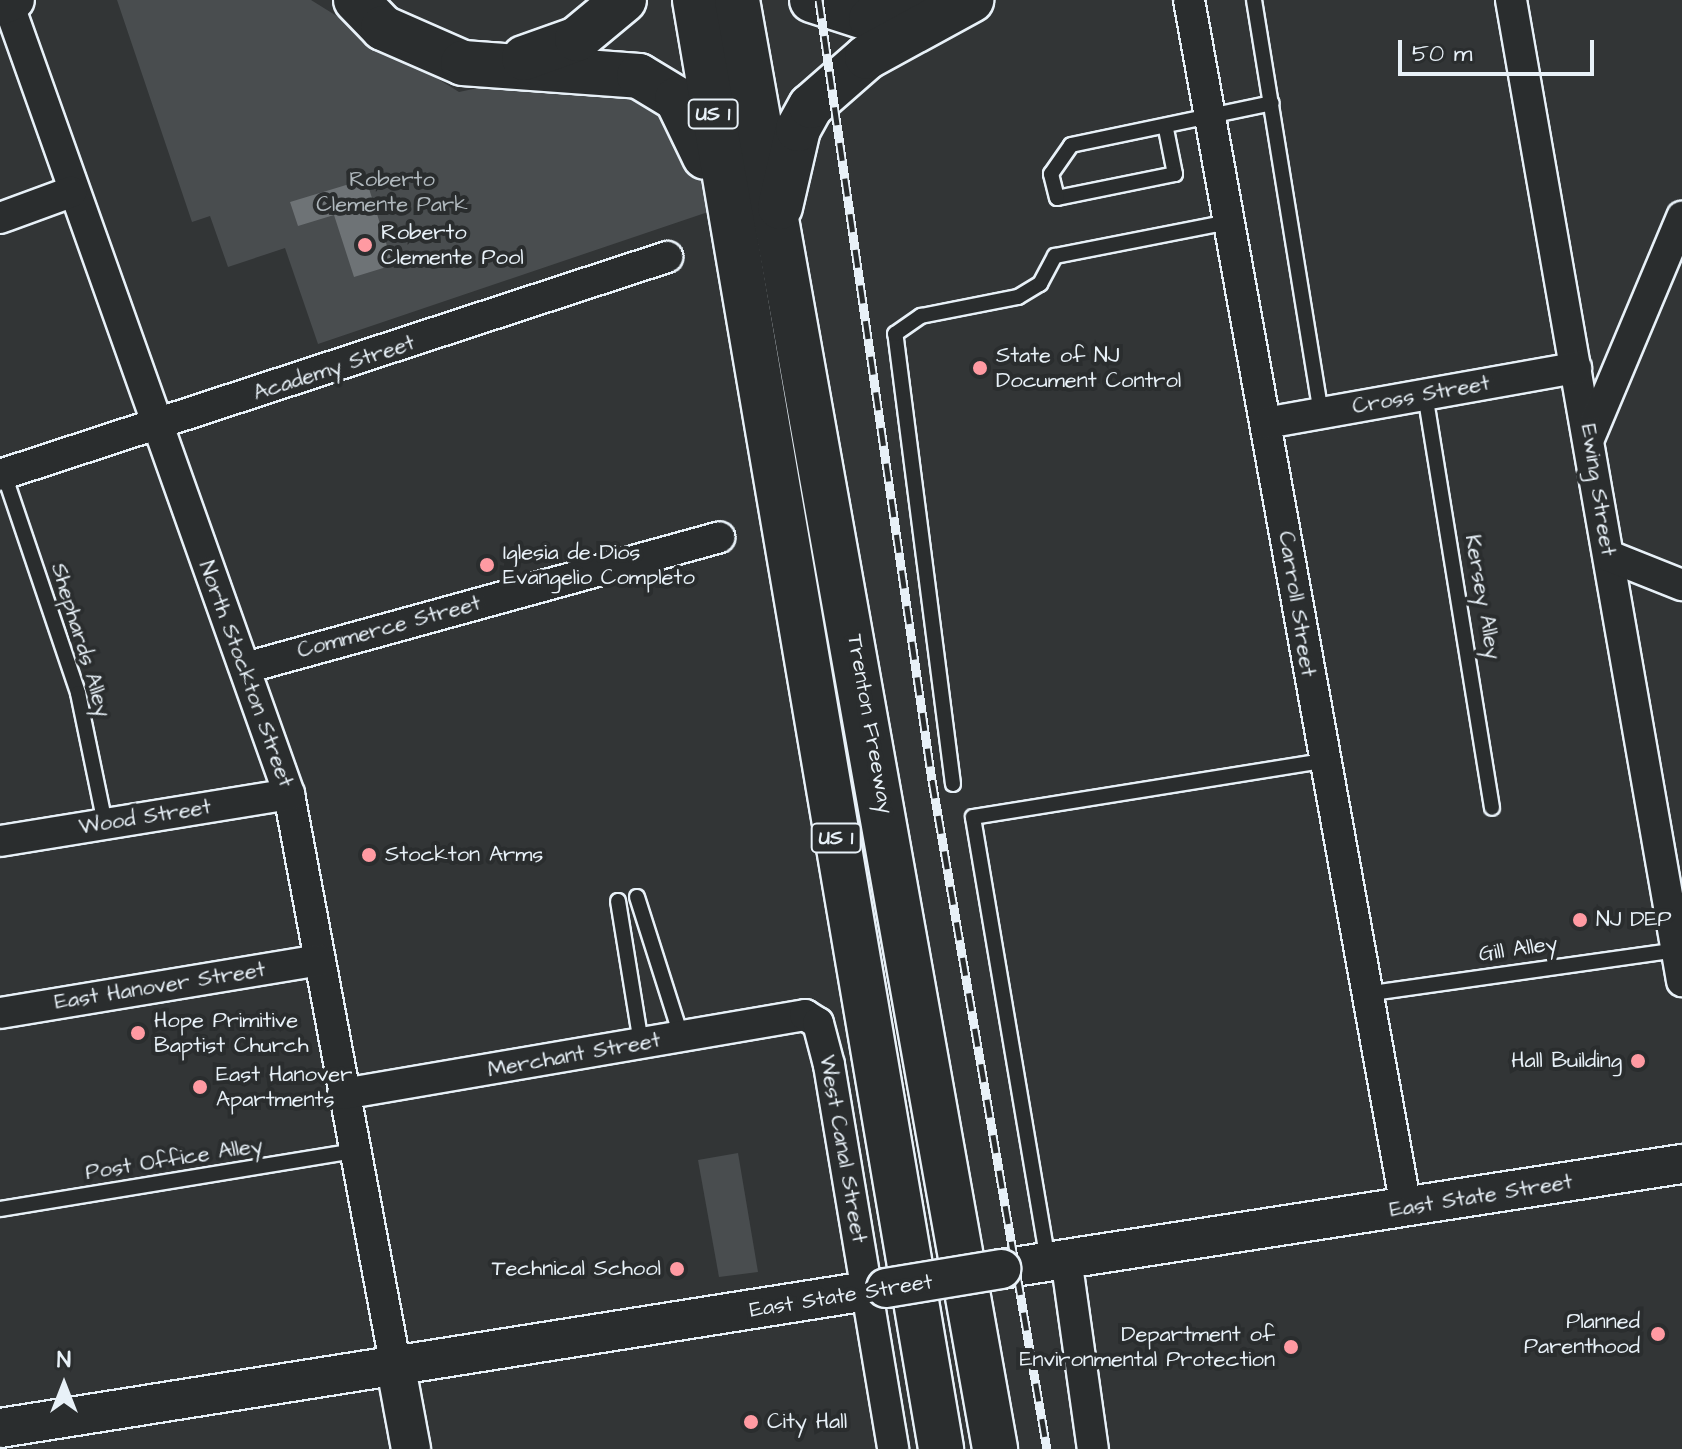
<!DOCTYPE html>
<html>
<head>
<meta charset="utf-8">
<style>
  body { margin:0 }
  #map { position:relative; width:1682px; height:1449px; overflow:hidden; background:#323536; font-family:"Architects Daughter",sans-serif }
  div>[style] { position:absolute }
  .green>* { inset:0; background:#494d4f }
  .water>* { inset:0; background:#6e7376 }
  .roads { filter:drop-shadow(2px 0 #e8f1f8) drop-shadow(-2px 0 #e8f1f8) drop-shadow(0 2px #e8f1f8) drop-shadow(0 -2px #e8f1f8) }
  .service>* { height:14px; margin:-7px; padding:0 7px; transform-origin:7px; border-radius:7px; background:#2a2d2e }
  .minor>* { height:30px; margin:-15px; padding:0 15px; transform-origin:15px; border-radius:15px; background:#2a2d2e }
  .tertiary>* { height:38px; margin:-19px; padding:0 19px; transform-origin:19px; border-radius:19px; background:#2a2d2e }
  .motorway>* { height:44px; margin:-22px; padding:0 22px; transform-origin:22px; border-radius:22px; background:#2a2d2e }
  .rail>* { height:9px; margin-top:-4.5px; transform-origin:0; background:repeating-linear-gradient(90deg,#2a2d2e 0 18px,#e8f1f8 0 36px); box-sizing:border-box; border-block:2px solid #e8f1f8 }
  .bridges { filter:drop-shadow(2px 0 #e8f1f8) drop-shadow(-2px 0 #e8f1f8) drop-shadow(0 2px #e8f1f8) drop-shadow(0 -2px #e8f1f8) }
  .tertiary-bridge>* { height:38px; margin:-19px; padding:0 19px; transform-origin:19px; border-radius:19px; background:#2a2d2e }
  .dots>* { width:22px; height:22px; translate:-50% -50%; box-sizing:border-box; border:4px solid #2a2d2e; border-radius:50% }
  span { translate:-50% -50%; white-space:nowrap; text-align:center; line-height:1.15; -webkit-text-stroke:8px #2a2d2e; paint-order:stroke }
  .shield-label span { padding:2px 6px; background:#2a2d2e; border:2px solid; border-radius:6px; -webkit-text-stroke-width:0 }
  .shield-label { font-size:20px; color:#e8f1f8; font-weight:700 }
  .park-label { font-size:22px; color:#b0b8bd }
  .poi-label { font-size:22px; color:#e8f1f8 }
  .left { translate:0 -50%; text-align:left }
  .right { translate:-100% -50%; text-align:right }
  .street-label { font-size:22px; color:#e8f1f8 }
  .north { position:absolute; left:24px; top:1345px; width:80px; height:80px; -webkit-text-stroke:6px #2a2d2e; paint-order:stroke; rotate:0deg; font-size:22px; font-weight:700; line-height:32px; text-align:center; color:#e8f1f8 }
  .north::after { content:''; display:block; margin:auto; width:28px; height:36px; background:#e8f1f8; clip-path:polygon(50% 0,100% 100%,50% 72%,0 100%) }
  .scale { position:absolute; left:1398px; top:40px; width:196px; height:36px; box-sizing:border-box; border:4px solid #e8f1f8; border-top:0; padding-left:10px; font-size:24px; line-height:28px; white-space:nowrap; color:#e8f1f8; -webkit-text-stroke:6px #2a2d2e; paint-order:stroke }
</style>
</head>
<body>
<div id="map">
  <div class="green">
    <div style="clip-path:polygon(117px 0,311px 0,459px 92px,510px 81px,597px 85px,677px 110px,711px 211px,318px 344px,285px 248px,228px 267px,210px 216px,192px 222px)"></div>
    <div style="clip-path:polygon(738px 1153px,758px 1272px,719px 1277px,698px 1160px)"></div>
  </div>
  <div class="water">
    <div style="clip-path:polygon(366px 179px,393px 265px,354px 277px,334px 215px,298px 226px,290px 202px)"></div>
  </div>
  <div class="roads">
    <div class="service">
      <div style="left:1254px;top:0;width:418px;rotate:80.8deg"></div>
      <div style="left:1166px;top:129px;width:46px;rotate:78.7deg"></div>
      <div style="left:1175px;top:174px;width:120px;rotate:168.5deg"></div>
      <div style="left:1057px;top:198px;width:25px;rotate:-104deg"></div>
      <div style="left:1051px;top:174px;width:35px;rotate:-55deg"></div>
      <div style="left:1071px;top:145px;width:205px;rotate:-11.8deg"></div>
      <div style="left:1425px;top:394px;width:419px;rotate:80.8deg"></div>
      <div style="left:4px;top:474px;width:231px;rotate:71.3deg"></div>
      <div style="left:78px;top:693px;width:133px;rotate:78.3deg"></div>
      <div style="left:953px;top:784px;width:454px;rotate:-97.3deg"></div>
      <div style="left:895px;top:334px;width:32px;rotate:-35deg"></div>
      <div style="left:921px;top:316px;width:99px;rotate:-11.1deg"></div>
      <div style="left:1018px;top:297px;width:26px;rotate:-31deg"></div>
      <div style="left:1040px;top:284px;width:32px;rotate:-62deg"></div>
      <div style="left:1055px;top:256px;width:177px;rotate:-11.1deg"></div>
      <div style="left:637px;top:897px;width:146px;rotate:72.4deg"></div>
      <div style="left:618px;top:901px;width:144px;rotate:80.8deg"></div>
      <div style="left:1365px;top:994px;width:315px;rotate:-8deg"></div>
      <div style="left:0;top:1209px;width:359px;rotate:-9.3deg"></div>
      <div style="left:1048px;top:1261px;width:450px;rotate:-99.6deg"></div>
      <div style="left:973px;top:817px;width:354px;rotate:-9.1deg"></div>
    </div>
    <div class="minor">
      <div style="left:1189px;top:0;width:1226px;rotate:79.81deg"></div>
      <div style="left:1511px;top:0;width:996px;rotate:80.11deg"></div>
      <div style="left:8px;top:3px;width:839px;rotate:70.44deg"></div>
      <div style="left:289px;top:794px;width:584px;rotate:79.44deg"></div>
      <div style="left:0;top:218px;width:76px;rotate:-20.1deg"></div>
      <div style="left:1266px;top:423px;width:315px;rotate:-10.1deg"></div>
      <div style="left:1590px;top:436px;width:238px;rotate:-67.2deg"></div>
      <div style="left:0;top:475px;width:702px;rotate:-18.1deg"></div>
      <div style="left:1609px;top:556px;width:79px;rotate:21.7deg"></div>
      <div style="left:245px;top:668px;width:492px;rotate:-15.4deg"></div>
      <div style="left:0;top:841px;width:293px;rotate:-9.2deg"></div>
      <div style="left:0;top:1013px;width:324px;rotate:-9.4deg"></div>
      <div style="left:343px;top:1094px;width:469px;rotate:-9.7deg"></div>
      <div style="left:805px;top:1015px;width:15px;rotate:32deg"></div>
      <div style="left:818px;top:1023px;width:43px;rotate:75.3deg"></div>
      <div style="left:829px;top:1065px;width:389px;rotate:80.5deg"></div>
      <div style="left:1066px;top:1258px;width:193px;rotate:82deg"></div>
    </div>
    <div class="tertiary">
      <div style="left:0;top:6px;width:16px;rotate:-22deg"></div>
      <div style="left:1001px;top:1269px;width:689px;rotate:-8.77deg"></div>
      <div style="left:396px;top:1368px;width:82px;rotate:79.5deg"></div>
      <div style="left:0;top:1428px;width:897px;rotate:-8.98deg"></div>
    </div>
    <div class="motorway">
      <div style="left:356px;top:0;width:39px;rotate:46deg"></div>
      <div style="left:383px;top:28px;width:87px;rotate:23.6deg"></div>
      <div style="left:463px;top:63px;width:176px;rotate:4.2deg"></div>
      <div style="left:639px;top:76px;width:44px;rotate:31.2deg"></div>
      <div style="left:677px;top:99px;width:64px;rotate:64.2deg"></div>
      <div style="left:695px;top:0;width:1470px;rotate:80.36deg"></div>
      <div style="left:737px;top:0;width:1472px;rotate:79.9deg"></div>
      <div style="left:812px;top:0;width:62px;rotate:17.9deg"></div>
      <div style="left:871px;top:19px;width:57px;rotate:3deg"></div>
      <div style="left:524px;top:58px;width:56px;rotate:-19.7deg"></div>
      <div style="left:577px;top:39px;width:61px;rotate:-39.7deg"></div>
      <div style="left:780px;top:207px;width:80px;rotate:-77deg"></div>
      <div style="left:798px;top:129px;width:26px;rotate:-61deg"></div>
      <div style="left:811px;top:106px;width:74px;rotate:-41.2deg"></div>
      <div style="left:867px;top:57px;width:119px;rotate:-28.7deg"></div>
    </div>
  </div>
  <div class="rail">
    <div style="left:819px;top:0;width:788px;rotate:81.76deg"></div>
    <div style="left:932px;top:780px;width:679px;rotate:80.25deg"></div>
  </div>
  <div class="bridges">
    <div class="tertiary-bridge">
      <div style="left:886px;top:1288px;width:117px;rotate:-9.4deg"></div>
    </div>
  </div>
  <div class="dots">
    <div style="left:365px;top:245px;background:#ff9aa2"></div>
    <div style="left:980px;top:368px;background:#ff9aa2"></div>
    <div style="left:487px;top:565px;background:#ff9aa2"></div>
    <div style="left:369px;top:855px;background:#ff9aa2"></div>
    <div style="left:1580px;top:920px;background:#ff9aa2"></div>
    <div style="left:138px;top:1033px;background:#ff9aa2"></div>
    <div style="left:1638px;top:1061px;background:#ff9aa2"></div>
    <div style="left:200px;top:1087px;background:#ff9aa2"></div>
    <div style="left:677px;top:1269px;background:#ff9aa2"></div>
    <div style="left:1658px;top:1334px;background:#ff9aa2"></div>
    <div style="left:1291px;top:1347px;background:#ff9aa2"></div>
    <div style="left:751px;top:1422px;background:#ff9aa2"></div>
  </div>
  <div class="shield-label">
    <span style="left:713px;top:114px">US 1</span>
    <span style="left:836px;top:838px">US 1</span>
  </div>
  <div class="park-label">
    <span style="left:392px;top:192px">Roberto<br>Clemente Park</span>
  </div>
  <div class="poi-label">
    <span class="left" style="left:381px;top:245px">Roberto<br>Clemente Pool</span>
    <span class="left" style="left:996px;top:368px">State of NJ<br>Document Control</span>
    <span class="left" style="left:503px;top:565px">Iglesia de Dios<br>Evangelio Completo</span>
    <span class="left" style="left:385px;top:855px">Stockton Arms</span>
    <span class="left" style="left:1596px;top:920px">NJ DEP</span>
    <span class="left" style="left:154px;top:1033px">Hope Primitive<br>Baptist Church</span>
    <span class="right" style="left:1622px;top:1061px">Hall Building</span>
    <span class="left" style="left:216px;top:1087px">East Hanover<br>Apartments</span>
    <span class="right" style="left:661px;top:1269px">Technical School</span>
    <span class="right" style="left:1640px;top:1334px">Planned<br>Parenthood</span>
    <span class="right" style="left:1275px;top:1347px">Department of<br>Environmental Protection</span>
    <span class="left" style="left:767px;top:1422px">City Hall</span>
  </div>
  <div class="street-label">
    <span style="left:334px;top:368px;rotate:-18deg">Academy Street</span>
    <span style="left:1421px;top:395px;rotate:-10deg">Cross Street</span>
    <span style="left:1598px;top:490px;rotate:81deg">Ewing Street</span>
    <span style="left:1483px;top:597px;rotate:80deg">Kersey Alley</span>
    <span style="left:1297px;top:604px;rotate:81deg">Carroll Street</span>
    <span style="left:389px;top:627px;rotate:-15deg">Commerce Street</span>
    <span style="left:81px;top:640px;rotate:73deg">Shephards Alley</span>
    <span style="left:246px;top:674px;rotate:70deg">North Stockton Street</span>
    <span style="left:870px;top:724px;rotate:80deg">Trenton Freeway</span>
    <span style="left:145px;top:817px;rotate:-9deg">Wood Street</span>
    <span style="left:1518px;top:949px;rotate:-8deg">Gill Alley</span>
    <span style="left:160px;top:986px;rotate:-9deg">East Hanover Street</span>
    <span style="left:574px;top:1055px;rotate:-10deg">Merchant Street</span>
    <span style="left:843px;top:1149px;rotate:80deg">West Canal Street</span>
    <span style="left:174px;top:1159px;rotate:-9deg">Post Office Alley</span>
    <span style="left:1481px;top:1196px;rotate:-9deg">East State Street</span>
    <span style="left:841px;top:1296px;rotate:-9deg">East State Street</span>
  </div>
  <div class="north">N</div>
  <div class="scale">50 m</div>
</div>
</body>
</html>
